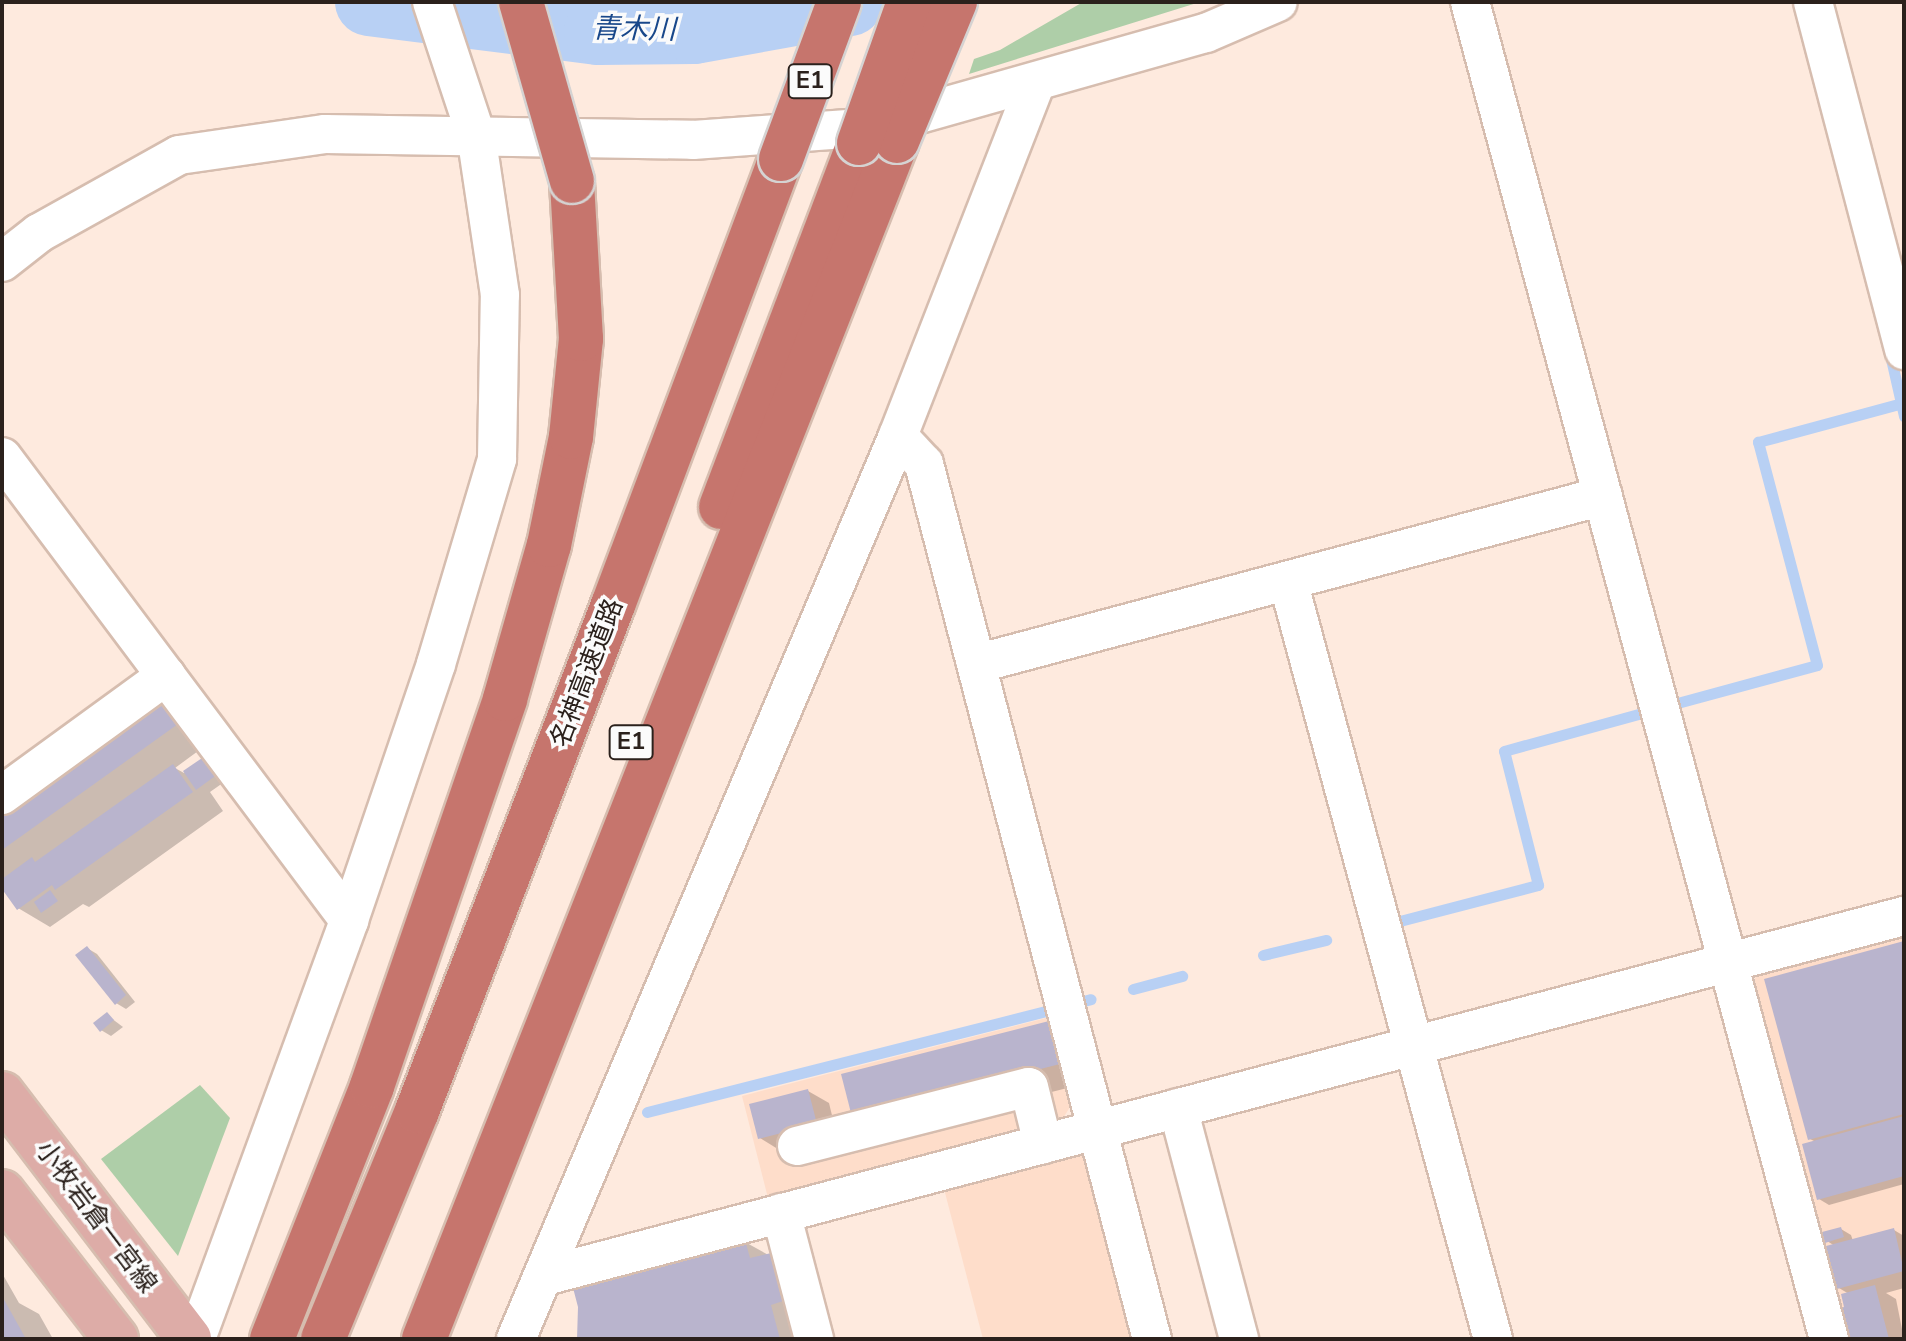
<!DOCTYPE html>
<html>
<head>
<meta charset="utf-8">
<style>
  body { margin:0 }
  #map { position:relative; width:1906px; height:1341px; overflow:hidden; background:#feeade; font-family:"Nunito Sans","Noto Sans JP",sans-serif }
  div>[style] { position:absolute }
  .built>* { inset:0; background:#feddca }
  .green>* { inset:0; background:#aecea8 }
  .shadow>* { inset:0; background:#0003 }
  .stream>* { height:11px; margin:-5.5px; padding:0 5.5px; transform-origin:5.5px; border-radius:5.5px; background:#b8d0f4 }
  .river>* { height:68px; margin:-34px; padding:0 34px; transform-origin:34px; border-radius:34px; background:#b8d0f4 }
  .building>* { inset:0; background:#b9b4cd }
  .roads { filter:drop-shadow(2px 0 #d6bdaf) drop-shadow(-2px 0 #d6bdaf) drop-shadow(0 2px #d6bdaf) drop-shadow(0 -2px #d6bdaf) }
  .minor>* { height:38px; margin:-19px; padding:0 19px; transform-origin:19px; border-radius:19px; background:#fff }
  .major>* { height:44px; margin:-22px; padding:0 22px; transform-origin:22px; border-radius:22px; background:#ddaca7 }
  .highway>* { height:44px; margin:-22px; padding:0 22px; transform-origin:22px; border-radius:22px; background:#c6756d }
  .bridges { filter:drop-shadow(2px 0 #d5d3d2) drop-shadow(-2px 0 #d5d3d2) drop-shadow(0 2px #d5d3d2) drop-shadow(0 -2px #d5d3d2) }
  .highway-bridge>* { height:44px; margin:-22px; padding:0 22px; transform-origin:22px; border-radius:22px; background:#c6756d }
  span { translate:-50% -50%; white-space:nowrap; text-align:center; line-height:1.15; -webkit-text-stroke:7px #fbfbfb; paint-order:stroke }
  .shield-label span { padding:2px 6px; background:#fbfbfb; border:2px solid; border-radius:6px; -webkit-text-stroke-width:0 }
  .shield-label { font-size:24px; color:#2b211c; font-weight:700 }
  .street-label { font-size:26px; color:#2b211c }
  .water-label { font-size:28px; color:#18478a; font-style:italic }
  .frame { position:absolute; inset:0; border:4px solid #2b211c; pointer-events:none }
</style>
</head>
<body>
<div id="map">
  <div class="built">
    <div style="clip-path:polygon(1904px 931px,1904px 1339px,1841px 1339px,1749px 988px,1760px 970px)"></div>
    <div style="clip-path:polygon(1050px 1017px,1072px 1104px,1060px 1123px,768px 1198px,742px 1096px)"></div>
    <div style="clip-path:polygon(1076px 1149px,1093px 1159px,1140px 1339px,983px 1339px,943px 1185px)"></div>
  </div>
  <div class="green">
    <div style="clip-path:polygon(1083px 2px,1200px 2px,969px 74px,974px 59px,1000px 50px)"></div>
    <div style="clip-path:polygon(200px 1085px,230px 1118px,178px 1256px,101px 1159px)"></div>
  </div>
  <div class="shadow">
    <div style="clip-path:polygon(159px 699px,209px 743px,175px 768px,184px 773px,206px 758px,227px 780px,210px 792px,223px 811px,89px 907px,83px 904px,50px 927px,18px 908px,5px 889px,2px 891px,2px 810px)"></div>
    <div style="clip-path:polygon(1904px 943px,1904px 1184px,1829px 1205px,1819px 1199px,1816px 1142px,1810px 1139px)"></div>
    <div style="clip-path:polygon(87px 948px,97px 954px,135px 1002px,126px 1009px,116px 1003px)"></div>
    <div style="clip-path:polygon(107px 1015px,123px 1027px,111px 1036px,101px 1030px)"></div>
    <div style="clip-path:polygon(1049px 1023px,1081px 1041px,1091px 1082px,886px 1134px)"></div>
    <div style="clip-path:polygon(808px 1091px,829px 1103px,837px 1136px,781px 1151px,760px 1138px)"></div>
    <div style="clip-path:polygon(1841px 1229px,1851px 1235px,1853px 1241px,1894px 1230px,1904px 1236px,1904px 1288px,1886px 1293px,1896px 1299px,1904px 1339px,1847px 1339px,1849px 1294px,1839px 1288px,1835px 1246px,1827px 1241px)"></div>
    <div style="clip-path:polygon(745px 1242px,812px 1279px,815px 1339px,579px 1339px)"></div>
    <div style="clip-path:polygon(2px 1273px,19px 1303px,39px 1314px,53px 1339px,2px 1339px)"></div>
  </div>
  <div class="stream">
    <div style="left:1889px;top:350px;width:68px;rotate:77.2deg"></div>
    <div style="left:1670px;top:705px;width:152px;rotate:-15.2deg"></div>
    <div style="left:1817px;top:665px;width:231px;rotate:-104.8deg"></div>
    <div style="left:1758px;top:442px;width:150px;rotate:-15.1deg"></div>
    <div style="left:1392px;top:923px;width:151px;rotate:-14.6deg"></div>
    <div style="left:1538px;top:885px;width:138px;rotate:-104.2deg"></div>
    <div style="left:1504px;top:751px;width:147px;rotate:-15.4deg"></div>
    <div style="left:1263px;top:955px;width:65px;rotate:-13.4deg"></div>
    <div style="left:1133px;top:989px;width:51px;rotate:-14.9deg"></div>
    <div style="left:1080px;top:1002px;width:11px;rotate:-15deg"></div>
    <div style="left:647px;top:1112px;width:412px;rotate:-14.2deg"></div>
  </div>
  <div class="river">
    <div style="left:369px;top:2px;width:231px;rotate:7.2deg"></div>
    <div style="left:598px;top:31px;width:96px;rotate:-0.6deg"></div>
    <div style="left:694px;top:30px;width:158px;rotate:-10.2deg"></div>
  </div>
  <div class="building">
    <div style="clip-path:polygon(159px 697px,178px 724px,2px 850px,2px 809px)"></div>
    <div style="clip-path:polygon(205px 756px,218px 774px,196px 790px,183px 771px)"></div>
    <div style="clip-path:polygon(173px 764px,193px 792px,55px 890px,52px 885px,17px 910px,2px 889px,2px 879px,32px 857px,35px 862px)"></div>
    <div style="clip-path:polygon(50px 890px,58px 901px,41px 913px,34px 902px)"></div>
    <div style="clip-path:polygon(1904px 941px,1904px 1114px,1808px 1140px,1764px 979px)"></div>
    <div style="clip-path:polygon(87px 946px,126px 995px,115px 1005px,75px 955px)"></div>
    <div style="clip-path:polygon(107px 1012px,114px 1020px,100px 1032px,93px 1023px)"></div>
    <div style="clip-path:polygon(1049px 1021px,1060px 1064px,852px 1117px,841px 1074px)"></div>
    <div style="clip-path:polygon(808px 1089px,817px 1124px,758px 1139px,749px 1104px)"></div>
    <div style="clip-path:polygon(1904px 1116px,1904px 1176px,1817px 1200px,1802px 1144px)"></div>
    <div style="clip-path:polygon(1841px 1227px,1844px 1237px,1825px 1243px,1822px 1232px)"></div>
    <div style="clip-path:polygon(1894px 1228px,1904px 1271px,1837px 1289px,1826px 1246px)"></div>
    <div style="clip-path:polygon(745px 1240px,750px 1258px,771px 1253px,783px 1301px,771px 1305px,780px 1339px,577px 1339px,578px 1307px,572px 1284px)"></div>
    <div style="clip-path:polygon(1875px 1285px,1889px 1339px,1845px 1339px,1837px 1309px,1844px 1307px,1841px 1294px)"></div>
    <div style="clip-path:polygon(2px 1296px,26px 1339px,2px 1339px)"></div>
  </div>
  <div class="roads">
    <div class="minor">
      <div style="left:1470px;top:2px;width:1384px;rotate:74.97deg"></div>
      <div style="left:1813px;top:2px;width:360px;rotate:75.3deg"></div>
      <div style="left:2px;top:262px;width:47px;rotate:-38.1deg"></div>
      <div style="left:39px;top:233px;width:160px;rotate:-29.1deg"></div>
      <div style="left:179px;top:155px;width:148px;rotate:-8.2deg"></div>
      <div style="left:325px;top:134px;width:368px;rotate:0.9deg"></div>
      <div style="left:693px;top:140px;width:180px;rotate:-4.1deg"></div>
      <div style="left:873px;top:127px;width:346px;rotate:-15.8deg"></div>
      <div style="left:1206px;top:33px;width:78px;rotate:-23.3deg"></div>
      <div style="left:898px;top:436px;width:38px;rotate:47deg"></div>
      <div style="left:924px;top:464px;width:904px;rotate:75.4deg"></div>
      <div style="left:2px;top:457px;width:579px;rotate:53.15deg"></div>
      <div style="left:1288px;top:581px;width:785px;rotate:74.87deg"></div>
      <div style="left:976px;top:664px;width:649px;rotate:-15deg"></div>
      <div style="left:2px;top:795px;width:203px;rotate:-36deg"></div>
      <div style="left:1178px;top:1108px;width:239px;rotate:75.2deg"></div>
      <div style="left:797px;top:1146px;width:239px;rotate:-14.3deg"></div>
      <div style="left:1029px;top:1087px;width:59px;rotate:76.2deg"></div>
      <div style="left:781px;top:1213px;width:130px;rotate:75.3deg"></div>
      <div style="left:545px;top:1276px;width:1406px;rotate:-14.84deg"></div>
      <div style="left:196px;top:1339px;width:446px;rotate:-69.9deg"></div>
      <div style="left:349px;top:920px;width:270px;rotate:-71.2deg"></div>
      <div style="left:436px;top:664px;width:214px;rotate:-73.4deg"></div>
      <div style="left:497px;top:459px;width:164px;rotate:-89deg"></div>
      <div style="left:500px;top:295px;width:162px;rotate:-98.5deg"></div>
      <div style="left:476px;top:135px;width:140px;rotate:-108.3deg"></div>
      <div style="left:516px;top:1339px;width:980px;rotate:-67.07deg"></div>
      <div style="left:898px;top:436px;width:380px;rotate:-68.7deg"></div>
    </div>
    <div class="major">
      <div style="left:2px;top:1094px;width:308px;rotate:52.6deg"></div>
      <div style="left:2px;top:1192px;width:186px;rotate:52.2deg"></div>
    </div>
    <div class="highway">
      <div style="left:721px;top:507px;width:389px;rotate:-69.2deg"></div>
      <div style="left:272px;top:1339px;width:272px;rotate:-68.4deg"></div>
      <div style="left:372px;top:1086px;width:409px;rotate:-71deg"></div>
      <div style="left:505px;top:699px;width:160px;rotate:-74.1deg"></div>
      <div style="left:549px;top:545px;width:110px;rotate:-78.5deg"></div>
      <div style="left:571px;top:437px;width:99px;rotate:-84.2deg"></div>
      <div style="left:581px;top:339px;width:158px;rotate:-93.3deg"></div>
      <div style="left:323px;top:1339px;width:247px;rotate:-67.6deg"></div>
      <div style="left:417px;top:1111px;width:543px;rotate:-68.83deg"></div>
      <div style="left:613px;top:605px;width:477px;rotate:-69.4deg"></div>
      <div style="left:424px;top:1339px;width:1288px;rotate:-68.45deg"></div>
    </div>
  </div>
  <div class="bridges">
    <div class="highway-bridge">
      <div style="left:521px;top:2px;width:186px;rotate:74.1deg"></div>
      <div style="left:897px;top:141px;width:151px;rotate:-67.4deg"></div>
      <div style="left:859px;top:143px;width:150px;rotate:-70.5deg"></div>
      <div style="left:781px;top:159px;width:167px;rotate:-69.7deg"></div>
    </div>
  </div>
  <div class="shield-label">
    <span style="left:810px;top:81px">E1</span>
    <span style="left:631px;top:742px">E1</span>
  </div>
  <div class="street-label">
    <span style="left:587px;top:673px;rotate:-69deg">名神高速道路</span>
    <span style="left:96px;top:1217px;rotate:53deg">小牧岩倉一宮線</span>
  </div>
  <div class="water-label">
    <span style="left:634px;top:29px;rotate:1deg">青木川</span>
  </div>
  <div class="frame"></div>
</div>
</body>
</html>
